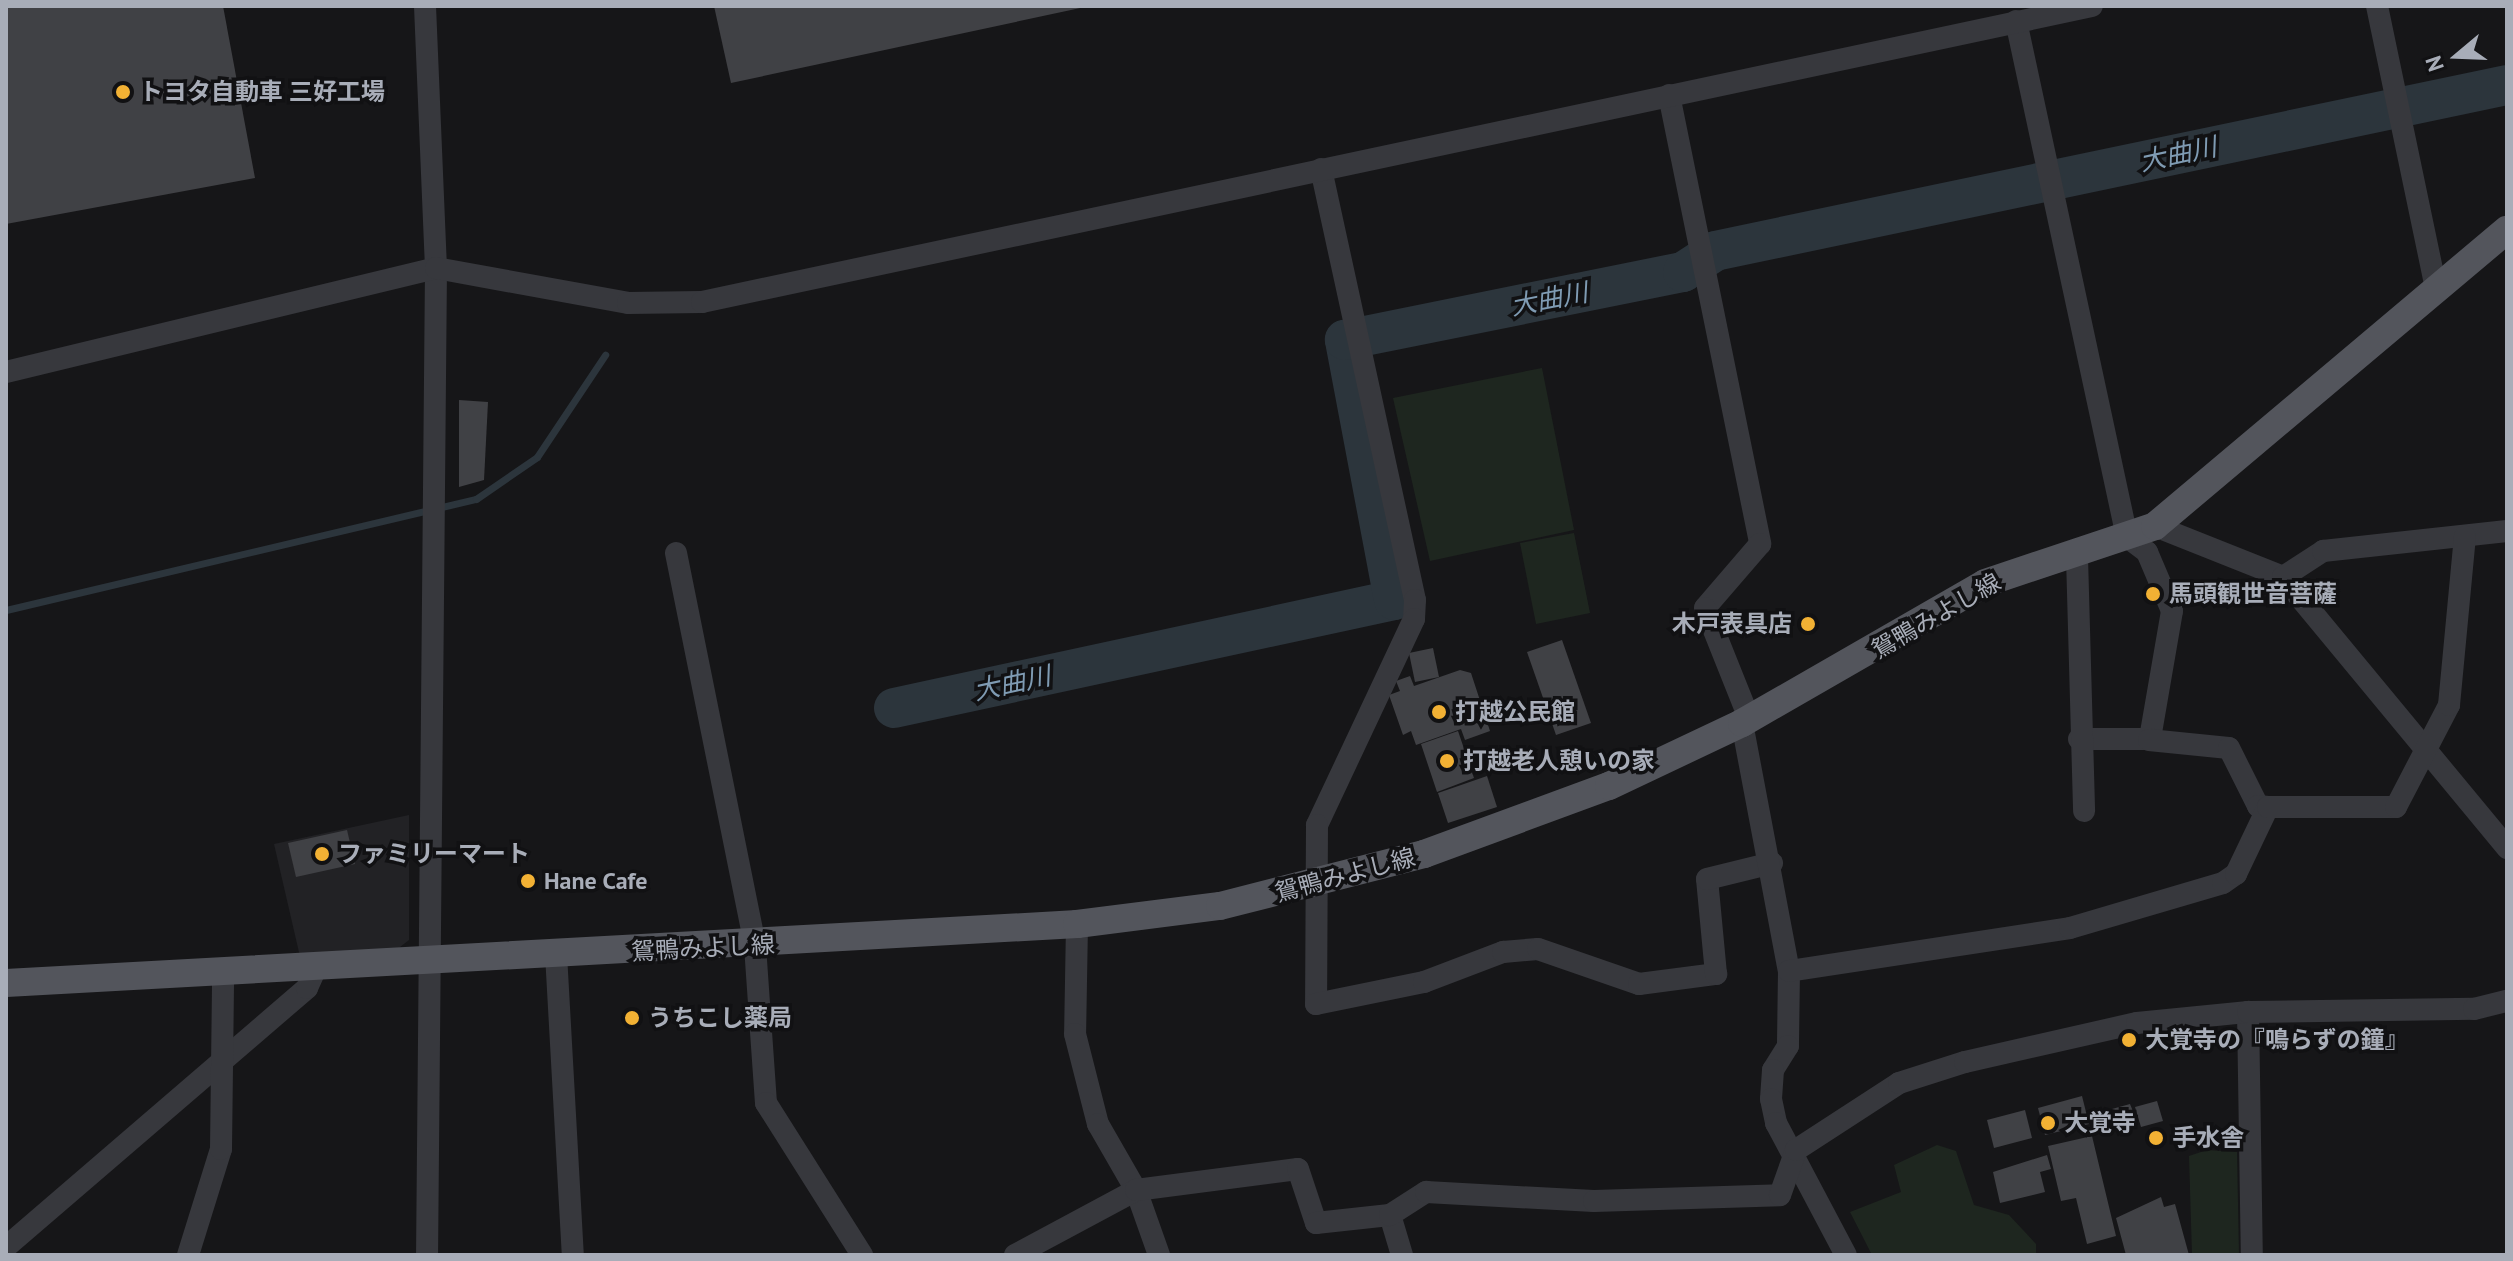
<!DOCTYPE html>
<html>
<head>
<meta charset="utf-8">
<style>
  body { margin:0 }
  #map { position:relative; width:2513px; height:1261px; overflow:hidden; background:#161618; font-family:"PT Sans","Noto Sans JP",sans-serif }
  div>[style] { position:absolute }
  .built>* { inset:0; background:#222225 }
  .green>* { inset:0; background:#1e261f }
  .stream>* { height:7px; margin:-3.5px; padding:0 3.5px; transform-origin:3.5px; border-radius:3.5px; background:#2c353c }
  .river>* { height:40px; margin:-20px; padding:0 20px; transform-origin:20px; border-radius:20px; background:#2c353c }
  .building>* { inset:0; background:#404145 }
  .minor>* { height:22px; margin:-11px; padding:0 11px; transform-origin:11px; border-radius:11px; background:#37383d }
  .major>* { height:28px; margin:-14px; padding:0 14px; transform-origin:14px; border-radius:14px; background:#53555c }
  .dots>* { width:22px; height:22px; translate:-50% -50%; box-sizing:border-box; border:4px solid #111113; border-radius:50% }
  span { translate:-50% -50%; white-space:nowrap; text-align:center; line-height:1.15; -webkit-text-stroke:7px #111113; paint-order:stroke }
  .poi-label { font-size:24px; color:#a8adb8; font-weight:700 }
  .left { translate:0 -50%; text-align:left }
  .right { translate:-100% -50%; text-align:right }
  .street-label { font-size:24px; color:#a8adb8 }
  .water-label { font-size:26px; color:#7f9bb3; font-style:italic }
  .frame { position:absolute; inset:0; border:8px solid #a8adb8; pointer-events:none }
  .north { position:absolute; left:2417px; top:16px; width:80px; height:80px; -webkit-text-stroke:6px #111113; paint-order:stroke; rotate:251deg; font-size:22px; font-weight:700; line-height:32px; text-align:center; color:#a8adb8 }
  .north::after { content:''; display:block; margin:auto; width:28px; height:36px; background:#a8adb8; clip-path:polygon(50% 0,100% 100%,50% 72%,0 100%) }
</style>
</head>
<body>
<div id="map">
  <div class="built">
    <div style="clip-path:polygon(409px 815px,409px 940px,390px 955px,301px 961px,274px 844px)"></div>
  </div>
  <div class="green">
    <div style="clip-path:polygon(1542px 368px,1574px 530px,1430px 561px,1393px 398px)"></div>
    <div style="clip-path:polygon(1574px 533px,1590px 613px,1536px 624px,1520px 543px)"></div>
    <div style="clip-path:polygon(1937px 1145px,1956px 1151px,1974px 1205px,2009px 1215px,2036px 1244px,2036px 1255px,1872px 1255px,1850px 1212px,1901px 1192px,1894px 1165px)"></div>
    <div style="clip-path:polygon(2207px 1150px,2237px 1152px,2239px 1255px,2192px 1255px,2189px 1156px)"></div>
  </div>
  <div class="stream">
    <div style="left:6px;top:610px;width:483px;rotate:-13.3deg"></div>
    <div style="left:476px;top:499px;width:74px;rotate:-34.5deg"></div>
    <div style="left:537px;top:457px;width:123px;rotate:-56.3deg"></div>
  </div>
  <div class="river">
    <div style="left:894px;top:708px;width:512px;rotate:-12.19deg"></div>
    <div style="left:1394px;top:600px;width:265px;rotate:-100.7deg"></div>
    <div style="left:1345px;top:340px;width:345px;rotate:-11.4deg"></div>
    <div style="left:1683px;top:272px;width:38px;rotate:-33deg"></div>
    <div style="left:1715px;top:251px;width:809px;rotate:-11.84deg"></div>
  </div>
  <div class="building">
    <div style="clip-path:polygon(6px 6px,223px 6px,255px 178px,6px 224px)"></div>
    <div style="clip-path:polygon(714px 6px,1085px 6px,1085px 7px,731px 83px)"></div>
    <div style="clip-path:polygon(459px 400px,488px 402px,484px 480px,459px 487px)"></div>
    <div style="clip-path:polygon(1562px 640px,1591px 723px,1556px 735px,1527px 652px)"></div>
    <div style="clip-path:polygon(1433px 648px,1439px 677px,1415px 682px,1409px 653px)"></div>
    <div style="clip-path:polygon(1460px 670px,1471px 673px,1490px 731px,1465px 740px,1461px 729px,1416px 745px,1411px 731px,1403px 735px,1389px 695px,1400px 691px,1396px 681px,1410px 676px,1414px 686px)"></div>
    <div style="clip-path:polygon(1458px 731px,1474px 778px,1437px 792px,1421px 744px)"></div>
    <div style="clip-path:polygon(1487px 776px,1497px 807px,1448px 823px,1438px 793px)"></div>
    <div style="clip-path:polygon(347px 830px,355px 864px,296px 877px,288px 843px)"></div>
    <div style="clip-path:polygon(2082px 1096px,2089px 1124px,2045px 1135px,2038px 1108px)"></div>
    <div style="clip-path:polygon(2157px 1101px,2163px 1121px,2141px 1127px,2135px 1107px)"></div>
    <div style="clip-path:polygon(2130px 1104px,2134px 1114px,2115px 1119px,2112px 1109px)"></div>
    <div style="clip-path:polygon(2025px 1110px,2032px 1138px,1994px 1148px,1987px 1120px)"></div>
    <div style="clip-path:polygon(2159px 1128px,2163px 1141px,2153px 1145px,2149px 1132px)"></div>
    <div style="clip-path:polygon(2092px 1136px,2116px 1236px,2087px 1244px,2076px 1198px,2061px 1201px,2048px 1146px)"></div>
    <div style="clip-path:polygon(2047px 1155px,2051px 1169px,2040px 1172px,2045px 1192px,2000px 1203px,1993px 1172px)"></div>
    <div style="clip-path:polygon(2161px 1197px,2164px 1207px,2175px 1204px,2189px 1255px,2126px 1255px,2116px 1218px)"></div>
  </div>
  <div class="minor">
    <div style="left:425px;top:6px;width:262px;rotate:87.6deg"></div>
    <div style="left:436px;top:268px;width:987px;rotate:90.52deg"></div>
    <div style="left:2377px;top:6px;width:288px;rotate:78.2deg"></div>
    <div style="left:2016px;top:21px;width:528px;rotate:77.86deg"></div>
    <div style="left:2127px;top:537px;width:25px;rotate:37deg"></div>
    <div style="left:2147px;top:552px;width:64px;rotate:67deg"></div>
    <div style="left:2172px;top:611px;width:130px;rotate:99.8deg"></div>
    <div style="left:2150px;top:739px;width:71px;rotate:180deg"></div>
    <div style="left:1669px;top:95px;width:458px;rotate:78.5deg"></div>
    <div style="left:1760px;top:544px;width:84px;rotate:130.7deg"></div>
    <div style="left:1705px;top:608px;width:118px;rotate:68.2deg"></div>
    <div style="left:1321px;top:169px;width:441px;rotate:77.7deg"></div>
    <div style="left:1415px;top:600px;width:19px;rotate:93deg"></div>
    <div style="left:1414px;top:619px;width:228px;rotate:115.2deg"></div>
    <div style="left:1317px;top:825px;width:179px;rotate:90.3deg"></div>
    <div style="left:1316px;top:1004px;width:110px;rotate:-11.5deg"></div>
    <div style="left:1424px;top:982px;width:85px;rotate:-20.8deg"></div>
    <div style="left:1503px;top:952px;width:35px;rotate:-5deg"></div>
    <div style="left:1538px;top:949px;width:107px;rotate:19.1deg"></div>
    <div style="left:1639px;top:984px;width:78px;rotate:-7.4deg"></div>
    <div style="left:1716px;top:974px;width:95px;rotate:-95.4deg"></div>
    <div style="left:1707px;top:879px;width:67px;rotate:-13.8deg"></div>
    <div style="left:6px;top:372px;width:442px;rotate:-13.6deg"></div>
    <div style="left:436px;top:268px;width:195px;rotate:10.3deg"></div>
    <div style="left:628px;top:303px;width:74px;rotate:-0.8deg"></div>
    <div style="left:702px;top:302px;width:1421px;rotate:-12.02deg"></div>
    <div style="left:2155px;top:526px;width:138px;rotate:21.7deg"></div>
    <div style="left:2283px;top:577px;width:352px;rotate:50.4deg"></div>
    <div style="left:676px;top:553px;width:401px;rotate:78.6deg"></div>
    <div style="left:755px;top:946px;width:157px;rotate:86deg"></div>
    <div style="left:766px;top:1103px;width:180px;rotate:57.7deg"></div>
    <div style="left:2077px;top:557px;width:254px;rotate:88.4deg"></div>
    <div style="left:2283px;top:577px;width:48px;rotate:-33deg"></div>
    <div style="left:2323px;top:551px;width:185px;rotate:-6.2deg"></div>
    <div style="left:1742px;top:723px;width:252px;rotate:79.3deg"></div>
    <div style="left:1789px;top:971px;width:75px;rotate:90.8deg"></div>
    <div style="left:1788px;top:1046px;width:28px;rotate:122deg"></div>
    <div style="left:1773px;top:1070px;width:29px;rotate:94deg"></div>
    <div style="left:1771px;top:1099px;width:25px;rotate:78deg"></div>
    <div style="left:1776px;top:1123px;width:149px;rotate:62.1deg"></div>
    <div style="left:2149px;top:740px;width:80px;rotate:5.7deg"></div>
    <div style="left:2229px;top:748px;width:65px;rotate:63.4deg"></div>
    <div style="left:2258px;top:806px;width:10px;rotate:6deg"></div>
    <div style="left:1077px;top:924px;width:110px;rotate:91deg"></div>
    <div style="left:1075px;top:1034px;width:93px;rotate:75.7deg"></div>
    <div style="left:1098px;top:1124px;width:76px;rotate:60.1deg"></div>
    <div style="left:1136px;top:1190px;width:69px;rotate:70.5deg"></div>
    <div style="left:556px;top:954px;width:301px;rotate:86.8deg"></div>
    <div style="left:1789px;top:971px;width:284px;rotate:-8.7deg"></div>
    <div style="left:2070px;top:928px;width:159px;rotate:-16.4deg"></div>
    <div style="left:2223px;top:883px;width:16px;rotate:-35deg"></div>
    <div style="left:2236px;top:874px;width:74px;rotate:-64.5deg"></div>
    <div style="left:2268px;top:807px;width:128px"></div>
    <div style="left:2396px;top:807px;width:115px;rotate:-62.5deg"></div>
    <div style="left:2449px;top:705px;width:169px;rotate:-84.6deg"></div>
    <div style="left:2248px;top:1012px;width:243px;rotate:89.1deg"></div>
    <div style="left:1390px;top:1215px;width:42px;rotate:73.3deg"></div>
    <div style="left:6px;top:1247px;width:397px;rotate:-40.7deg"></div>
    <div style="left:307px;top:988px;width:22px;rotate:-66deg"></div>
    <div style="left:188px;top:1255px;width:111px;rotate:-72.7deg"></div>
    <div style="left:221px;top:1149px;width:174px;rotate:-89.3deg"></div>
    <div style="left:1015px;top:1255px;width:137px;rotate:-28.2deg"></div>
    <div style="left:1136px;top:1190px;width:163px;rotate:-7.4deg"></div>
    <div style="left:1298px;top:1169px;width:57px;rotate:71.6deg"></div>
    <div style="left:1316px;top:1223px;width:74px;rotate:-6.2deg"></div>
    <div style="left:1390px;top:1215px;width:43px;rotate:-32.6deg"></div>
    <div style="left:1426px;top:1192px;width:168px;rotate:3.1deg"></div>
    <div style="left:1594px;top:1201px;width:186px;rotate:-1.8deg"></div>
    <div style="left:1780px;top:1195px;width:48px;rotate:-70.4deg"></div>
    <div style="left:1796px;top:1150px;width:123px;rotate:-33deg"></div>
    <div style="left:1899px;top:1083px;width:69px;rotate:-17.7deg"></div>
    <div style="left:1965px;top:1062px;width:176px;rotate:-12.8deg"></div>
    <div style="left:2137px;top:1023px;width:112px;rotate:-5.7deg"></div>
    <div style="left:2248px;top:1012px;width:226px;rotate:-0.8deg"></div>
    <div style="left:2474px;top:1009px;width:34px;rotate:-14deg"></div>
  </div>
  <div class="major">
    <div style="left:6px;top:983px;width:1073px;rotate:-3.15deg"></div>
    <div style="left:1077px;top:924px;width:144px;rotate:-7.2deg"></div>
    <div style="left:1220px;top:906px;width:211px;rotate:-14.3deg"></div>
    <div style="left:1424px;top:854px;width:197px;rotate:-20.2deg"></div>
    <div style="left:1609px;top:786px;width:147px;rotate:-25.3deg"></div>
    <div style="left:1742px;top:723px;width:280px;rotate:-29.9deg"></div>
    <div style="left:1985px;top:583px;width:179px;rotate:-18.5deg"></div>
    <div style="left:2155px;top:526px;width:460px;rotate:-40.1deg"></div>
  </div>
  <div class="dots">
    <div style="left:123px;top:92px;background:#f2b134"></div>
    <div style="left:2153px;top:594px;background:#f2b134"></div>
    <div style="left:1808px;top:624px;background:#f2b134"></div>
    <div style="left:1439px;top:712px;background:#f2b134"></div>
    <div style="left:1447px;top:761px;background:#f2b134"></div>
    <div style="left:322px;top:854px;background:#f2b134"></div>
    <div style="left:528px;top:881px;background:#f2b134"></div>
    <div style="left:632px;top:1018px;background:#f2b134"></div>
    <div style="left:2129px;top:1040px;background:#f2b134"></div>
    <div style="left:2048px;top:1123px;background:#f2b134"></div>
    <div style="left:2156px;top:1138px;background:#f2b134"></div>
  </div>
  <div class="poi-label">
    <span class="left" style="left:139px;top:92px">トヨタ自動車 三好工場</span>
    <span class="left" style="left:2169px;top:594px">馬頭観世音菩薩</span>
    <span class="right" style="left:1792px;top:624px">木戸表具店</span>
    <span class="left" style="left:1455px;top:712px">打越公民館</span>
    <span class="left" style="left:1463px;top:761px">打越老人憩いの家</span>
    <span class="left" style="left:338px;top:854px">ファミリーマート</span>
    <span class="left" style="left:544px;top:881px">Hane Cafe</span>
    <span class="left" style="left:648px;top:1018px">うちこし薬局</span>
    <span class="left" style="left:2145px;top:1040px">大覚寺の『鳴らずの鐘』</span>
    <span class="left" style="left:2064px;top:1123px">大覚寺</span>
    <span class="left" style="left:2172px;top:1138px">手水舎</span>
  </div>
  <div class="street-label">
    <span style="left:1936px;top:616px;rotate:-30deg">鴛鴨みよし線</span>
    <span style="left:1345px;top:875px;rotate:-15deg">鴛鴨みよし線</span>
    <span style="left:703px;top:948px;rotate:-3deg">鴛鴨みよし線</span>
  </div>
  <div class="water-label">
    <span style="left:2178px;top:154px;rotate:-12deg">大曲川</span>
    <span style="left:1549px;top:299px;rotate:-11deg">大曲川</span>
    <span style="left:1012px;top:683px;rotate:-12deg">大曲川</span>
  </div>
  <div class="frame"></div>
  <div class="north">N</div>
</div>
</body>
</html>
